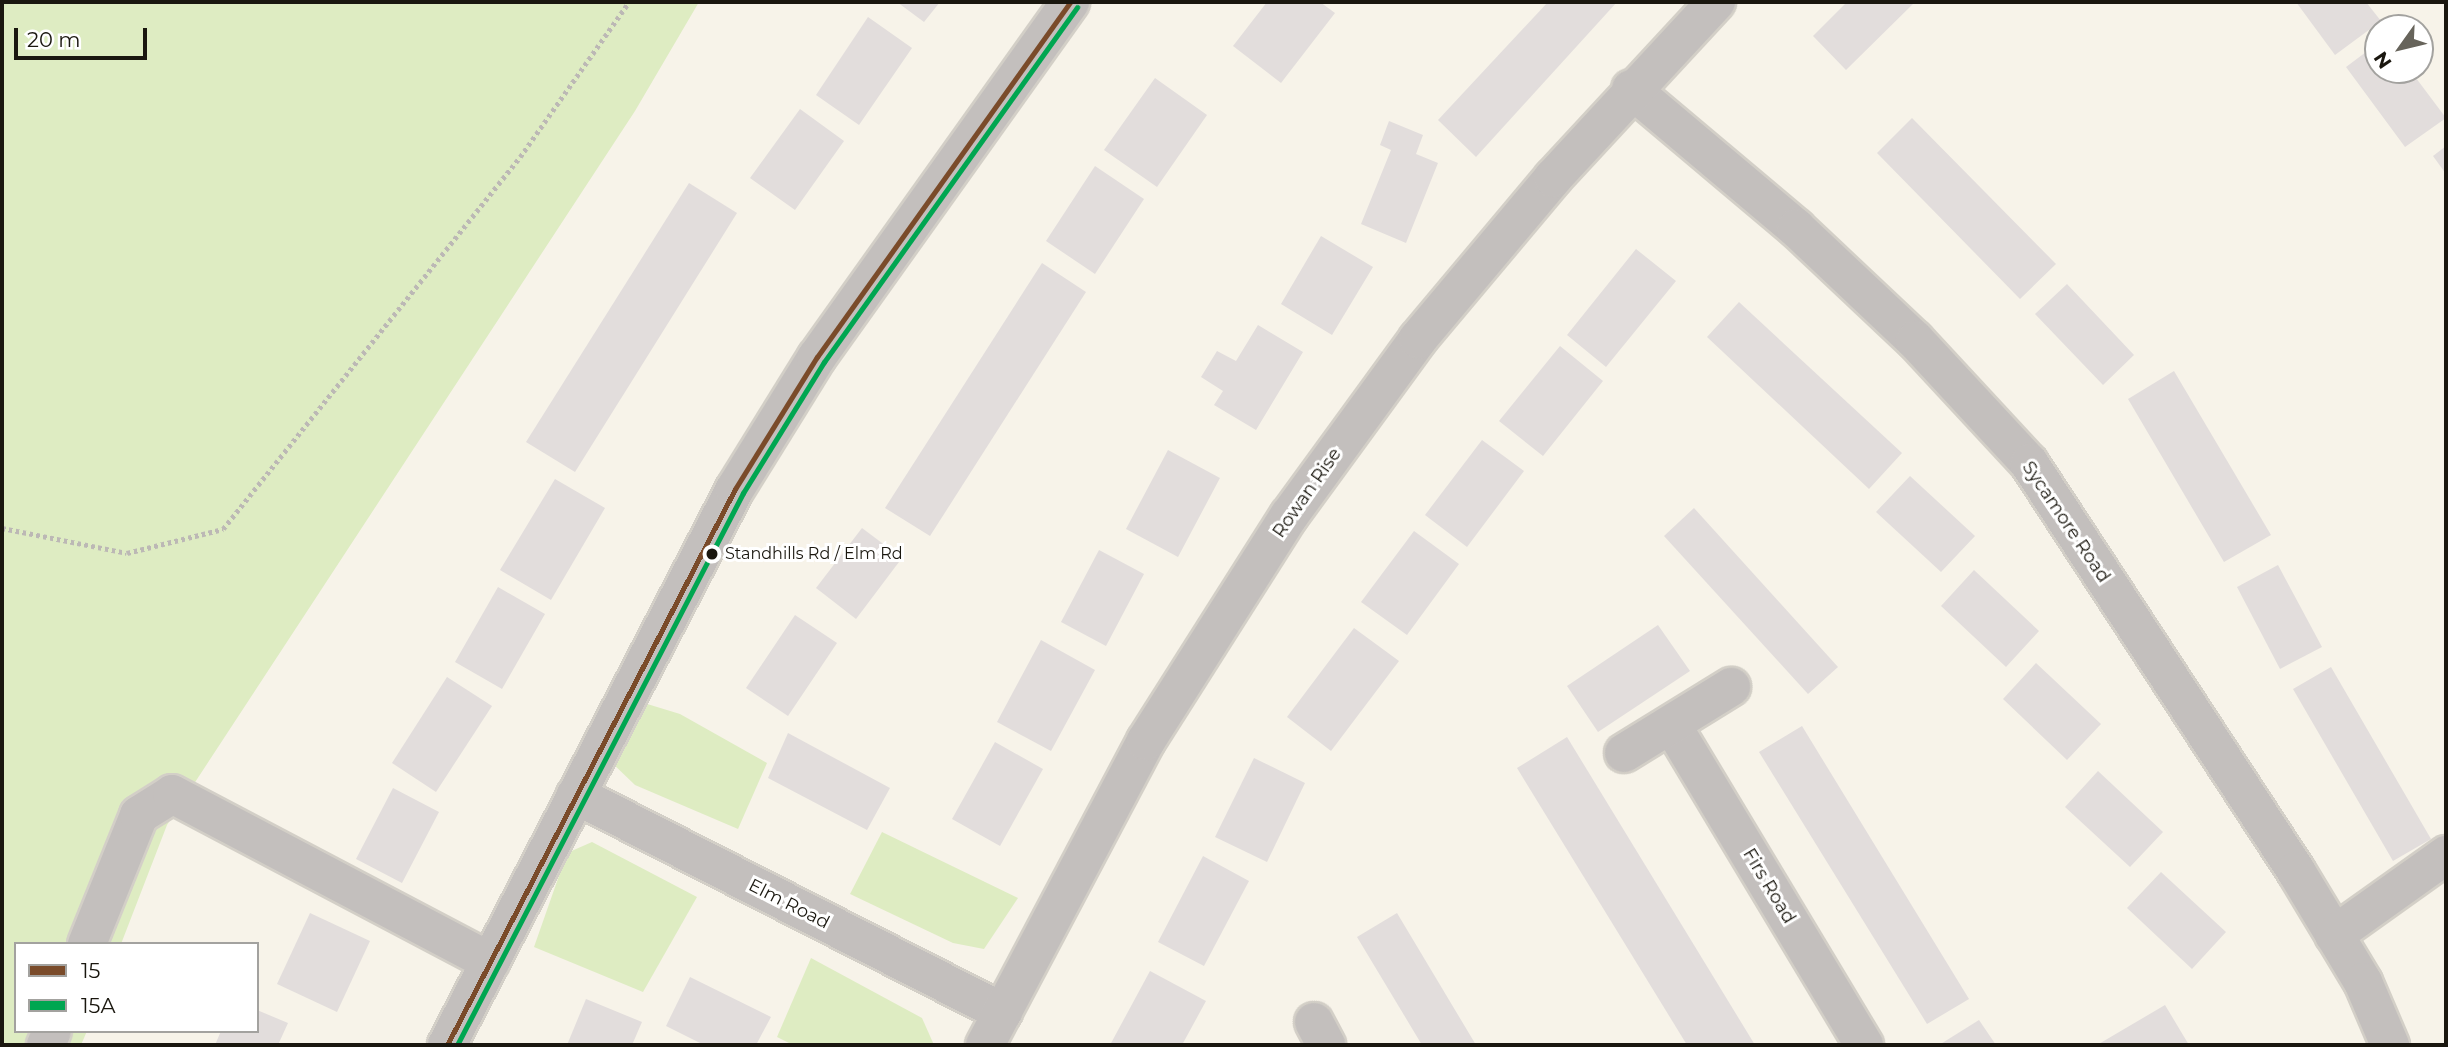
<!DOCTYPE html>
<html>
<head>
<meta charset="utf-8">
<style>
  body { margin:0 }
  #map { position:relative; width:2448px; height:1047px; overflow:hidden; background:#f7f3e9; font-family:Montserrat,sans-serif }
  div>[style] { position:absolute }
  .green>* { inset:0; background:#deecc2 }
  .building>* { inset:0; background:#e2dddc }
  .path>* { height:4.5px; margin-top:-2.25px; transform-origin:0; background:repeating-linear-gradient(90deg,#bcb8b5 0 3.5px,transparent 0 7px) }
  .roads { filter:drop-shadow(2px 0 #d3cfc7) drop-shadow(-2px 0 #d3cfc7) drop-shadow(0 2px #d3cfc7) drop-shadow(0 -2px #d3cfc7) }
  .minor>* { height:38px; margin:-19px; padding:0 19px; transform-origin:19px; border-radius:19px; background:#c3bfbd }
  .bus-1>* { height:5px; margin:-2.5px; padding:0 2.5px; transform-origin:2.5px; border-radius:2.5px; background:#7a4b2a }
  .bus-2>* { height:5px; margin:-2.5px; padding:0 2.5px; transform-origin:2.5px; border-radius:2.5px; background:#00a651 }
  .dots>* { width:19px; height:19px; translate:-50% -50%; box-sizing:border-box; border:4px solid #fff; border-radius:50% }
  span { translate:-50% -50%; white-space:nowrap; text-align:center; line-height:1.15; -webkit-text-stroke:6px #fff; paint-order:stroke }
  .bus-label { font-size:16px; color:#1a170f }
  .left { translate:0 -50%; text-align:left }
  .street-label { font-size:18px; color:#1a170f }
  .frame { position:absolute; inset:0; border:4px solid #1a170f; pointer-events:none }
  .legend { position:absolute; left:14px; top:942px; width:245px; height:91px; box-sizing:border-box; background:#fff; border:2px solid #a3a29f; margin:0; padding:9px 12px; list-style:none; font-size:21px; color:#1a170f }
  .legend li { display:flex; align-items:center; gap:14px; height:35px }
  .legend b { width:35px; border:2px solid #a3a29f }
  .north { position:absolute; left:2364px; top:14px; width:70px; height:70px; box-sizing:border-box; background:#fff; border:2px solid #a3a29f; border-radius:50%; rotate:236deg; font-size:19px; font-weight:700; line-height:28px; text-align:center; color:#1a170f }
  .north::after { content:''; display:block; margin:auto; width:24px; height:32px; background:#67645b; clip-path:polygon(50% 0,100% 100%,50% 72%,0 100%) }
  .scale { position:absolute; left:14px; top:28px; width:133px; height:32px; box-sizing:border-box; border:4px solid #1a170f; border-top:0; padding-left:9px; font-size:21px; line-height:24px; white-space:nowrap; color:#1a170f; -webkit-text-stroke:5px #fff; paint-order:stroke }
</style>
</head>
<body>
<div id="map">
  <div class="green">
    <div style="clip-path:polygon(2px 2px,699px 2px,635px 111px,167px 825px,121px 944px,16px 944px,16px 1031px,87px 1031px,81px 1045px,2px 1045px)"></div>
    <div style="clip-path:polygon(644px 703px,680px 714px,767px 763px,738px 829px,635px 785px,609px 760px)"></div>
    <div style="clip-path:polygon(882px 832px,1018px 898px,984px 949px,953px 943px,850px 894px)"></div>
    <div style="clip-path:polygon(592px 842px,697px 897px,643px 992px,534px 947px,567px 853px)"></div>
    <div style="clip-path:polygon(811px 958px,922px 1018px,934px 1045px,793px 1045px,777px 1037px)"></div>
  </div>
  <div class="building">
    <div style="clip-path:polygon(897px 2px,940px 2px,924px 22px)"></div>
    <div style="clip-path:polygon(1267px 2px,1320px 2px,1335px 13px,1281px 83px,1233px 46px)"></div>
    <div style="clip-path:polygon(1548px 2px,1617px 2px,1476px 157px,1438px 120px)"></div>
    <div style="clip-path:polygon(1847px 2px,1915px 2px,1846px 70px,1813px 36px)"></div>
    <div style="clip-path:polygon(2296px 2px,2366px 2px,2381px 21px,2335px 55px)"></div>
    <div style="clip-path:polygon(868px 17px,912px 48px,859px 125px,816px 95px)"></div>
    <div style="clip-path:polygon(2378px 43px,2378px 70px,2410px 70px,2446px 118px,2405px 147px,2346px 67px)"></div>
    <div style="clip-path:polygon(1155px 78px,1207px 115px,1157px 187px,1104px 150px)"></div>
    <div style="clip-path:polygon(800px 109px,844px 141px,795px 210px,750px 178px)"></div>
    <div style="clip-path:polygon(1912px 118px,2056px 264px,2020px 299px,1877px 153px)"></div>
    <div style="clip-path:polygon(1389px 121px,1423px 135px,1416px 154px,1438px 163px,1406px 243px,1361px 224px,1391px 150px,1380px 145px)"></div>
    <div style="clip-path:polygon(2446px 146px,2446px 174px,2433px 156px)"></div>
    <div style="clip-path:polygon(1095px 166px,1144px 199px,1095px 274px,1046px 241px)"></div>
    <div style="clip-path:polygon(689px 183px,737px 213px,575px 472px,526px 442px)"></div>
    <div style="clip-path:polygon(1321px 236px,1373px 267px,1332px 335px,1281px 304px)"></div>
    <div style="clip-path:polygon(1636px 249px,1676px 281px,1606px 367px,1567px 335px)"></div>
    <div style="clip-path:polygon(1042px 263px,1086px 292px,930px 536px,885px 508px)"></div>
    <div style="clip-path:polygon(2067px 284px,2134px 355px,2103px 385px,2035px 314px)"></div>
    <div style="clip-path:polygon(1739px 302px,1902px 453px,1869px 489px,1707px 337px)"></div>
    <div style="clip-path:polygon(1258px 325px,1303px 352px,1256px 430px,1214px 405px,1223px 391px,1201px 377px,1217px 351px,1236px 361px)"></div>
    <div style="clip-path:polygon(1560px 346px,1603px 381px,1543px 456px,1499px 421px)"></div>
    <div style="clip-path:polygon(2174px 371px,2271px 535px,2224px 562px,2128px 399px)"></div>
    <div style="clip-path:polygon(1482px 440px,1524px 471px,1467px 547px,1425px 515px)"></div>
    <div style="clip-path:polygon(1168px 450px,1220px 478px,1178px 557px,1126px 529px)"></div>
    <div style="clip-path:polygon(1910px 476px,1975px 536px,1941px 572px,1876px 512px)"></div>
    <div style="clip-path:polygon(555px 479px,605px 508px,551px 600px,500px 570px)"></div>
    <div style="clip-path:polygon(1694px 508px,1838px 667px,1808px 694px,1664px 536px)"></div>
    <div style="clip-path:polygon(862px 528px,902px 558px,856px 619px,816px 588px)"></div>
    <div style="clip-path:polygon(1414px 531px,1459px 564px,1407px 635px,1361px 602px)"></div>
    <div style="clip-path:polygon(1099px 550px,1144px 574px,1106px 646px,1061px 622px)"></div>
    <div style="clip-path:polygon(2278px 565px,2322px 647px,2280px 669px,2237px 587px)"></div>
    <div style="clip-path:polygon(1974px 570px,2039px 631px,2006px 667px,1941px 606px)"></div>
    <div style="clip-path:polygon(498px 587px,545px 614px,502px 689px,455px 662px)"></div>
    <div style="clip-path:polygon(795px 615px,837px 643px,788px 716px,746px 688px)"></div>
    <div style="clip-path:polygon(1658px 625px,1690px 671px,1598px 732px,1567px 686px)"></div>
    <div style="clip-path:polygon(1354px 628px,1399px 661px,1331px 751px,1287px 717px)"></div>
    <div style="clip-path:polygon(1041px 640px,1095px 670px,1051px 751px,997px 722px)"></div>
    <div style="clip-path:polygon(2036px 663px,2101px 724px,2067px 760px,2003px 699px)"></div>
    <div style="clip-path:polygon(2331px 667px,2431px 839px,2393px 861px,2293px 689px)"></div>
    <div style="clip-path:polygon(447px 677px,492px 706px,436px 792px,392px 763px)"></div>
    <div style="clip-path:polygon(1802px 726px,1969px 999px,1927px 1024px,1759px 752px)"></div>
    <div style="clip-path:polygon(788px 733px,890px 788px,867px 830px,768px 778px)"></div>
    <div style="clip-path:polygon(1567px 737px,1755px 1045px,1687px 1045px,1517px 768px)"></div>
    <div style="clip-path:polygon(995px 742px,1043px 769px,1000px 846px,952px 819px)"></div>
    <div style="clip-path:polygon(1254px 758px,1305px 783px,1267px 862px,1215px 837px)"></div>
    <div style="clip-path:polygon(2098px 771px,2163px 832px,2130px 867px,2065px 807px)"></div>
    <div style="clip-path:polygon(393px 788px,439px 812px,402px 883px,356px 859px)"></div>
    <div style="clip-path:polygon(1203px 856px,1249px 881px,1204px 966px,1158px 942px)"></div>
    <div style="clip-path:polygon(2161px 872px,2226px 932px,2192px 969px,2127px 908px)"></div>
    <div style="clip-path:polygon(310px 913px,370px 941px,337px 1012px,277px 984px)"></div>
    <div style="clip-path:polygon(1397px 913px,1476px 1045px,1422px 1045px,1357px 937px)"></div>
    <div style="clip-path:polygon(1150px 971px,1206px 1001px,1182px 1045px,1110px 1045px)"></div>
    <div style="clip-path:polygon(690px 977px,771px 1017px,756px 1045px,704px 1045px,666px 1026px)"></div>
    <div style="clip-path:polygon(586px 999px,642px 1022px,632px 1045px,567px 1045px)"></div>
    <div style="clip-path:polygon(2165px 1005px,2189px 1045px,2097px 1045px)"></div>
    <div style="clip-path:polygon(257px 1010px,288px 1023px,278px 1045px,215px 1045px,221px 1031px,257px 1031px)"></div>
    <div style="clip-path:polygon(1979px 1020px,1996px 1045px,1939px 1045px)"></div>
  </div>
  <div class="path">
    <div style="left:2px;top:528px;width:127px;rotate:11.3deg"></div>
    <div style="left:127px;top:553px;width:99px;rotate:-14deg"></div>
    <div style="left:223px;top:529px;width:476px;rotate:-51.4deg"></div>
    <div style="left:520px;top:157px;width:189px;rotate:-54.9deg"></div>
  </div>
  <div class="roads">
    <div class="minor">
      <div style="left:1631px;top:89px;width:216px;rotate:40.1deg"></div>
      <div style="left:1796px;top:228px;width:163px;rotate:43.3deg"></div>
      <div style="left:1915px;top:340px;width:168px;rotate:47.2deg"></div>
      <div style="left:2029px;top:463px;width:488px;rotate:56.8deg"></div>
      <div style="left:2296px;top:871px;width:130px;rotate:58.9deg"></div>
      <div style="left:2363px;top:982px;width:69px;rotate:66.8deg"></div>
      <div style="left:1673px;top:727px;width:371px;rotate:59deg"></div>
      <div style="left:1624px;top:753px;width:126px;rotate:-31.7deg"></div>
      <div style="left:576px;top:795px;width:479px;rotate:27deg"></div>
      <div style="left:2334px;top:935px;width:138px;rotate:-35.5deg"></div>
      <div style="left:87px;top:944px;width:139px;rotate:-68deg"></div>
      <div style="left:139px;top:815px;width:39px;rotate:-32deg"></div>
      <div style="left:172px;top:794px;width:360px;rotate:27.8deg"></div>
      <div style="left:1314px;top:1022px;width:26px;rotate:62deg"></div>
      <div style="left:46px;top:1045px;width:15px;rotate:-67deg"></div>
      <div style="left:447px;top:1045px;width:626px;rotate:-62.62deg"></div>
      <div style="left:735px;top:489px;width:155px;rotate:-58.2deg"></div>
      <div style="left:817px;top:357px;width:436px;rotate:-54.5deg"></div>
      <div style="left:985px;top:1045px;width:344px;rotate:-62.1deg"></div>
      <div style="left:1146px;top:741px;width:267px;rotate:-57.6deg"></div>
      <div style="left:1289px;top:516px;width:219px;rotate:-53.9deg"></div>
      <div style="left:1418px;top:339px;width:210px;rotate:-50deg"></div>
      <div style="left:1553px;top:178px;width:240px;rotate:-47.2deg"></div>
    </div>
  </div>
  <div class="bus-1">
    <div style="left:447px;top:1045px;width:626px;rotate:-62.62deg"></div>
    <div style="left:735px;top:489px;width:155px;rotate:-58.2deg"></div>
    <div style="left:817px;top:357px;width:436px;rotate:-54.5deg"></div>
  </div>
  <div class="bus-2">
    <div style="left:457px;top:1045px;width:622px;rotate:-62.61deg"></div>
    <div style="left:743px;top:493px;width:154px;rotate:-58.3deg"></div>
    <div style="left:824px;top:362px;width:436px;rotate:-54.5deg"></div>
  </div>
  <div class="dots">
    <div style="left:712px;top:554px;background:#1a170f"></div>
  </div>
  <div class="bus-label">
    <span class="left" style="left:725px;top:554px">Standhills Rd / Elm Rd</span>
  </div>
  <div class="street-label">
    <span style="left:1307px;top:493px;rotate:-55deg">Rowan Rise</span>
    <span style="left:2066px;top:522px;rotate:56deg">Sycamore Road</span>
    <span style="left:1769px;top:886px;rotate:59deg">Firs Road</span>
    <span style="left:789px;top:904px;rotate:27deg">Elm Road</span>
  </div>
  <div class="frame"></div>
  <ul class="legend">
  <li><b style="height:9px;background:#7a4b2a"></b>15</li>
  <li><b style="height:9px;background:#00a651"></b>15A</li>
  </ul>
  <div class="north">N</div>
  <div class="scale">20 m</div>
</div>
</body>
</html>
